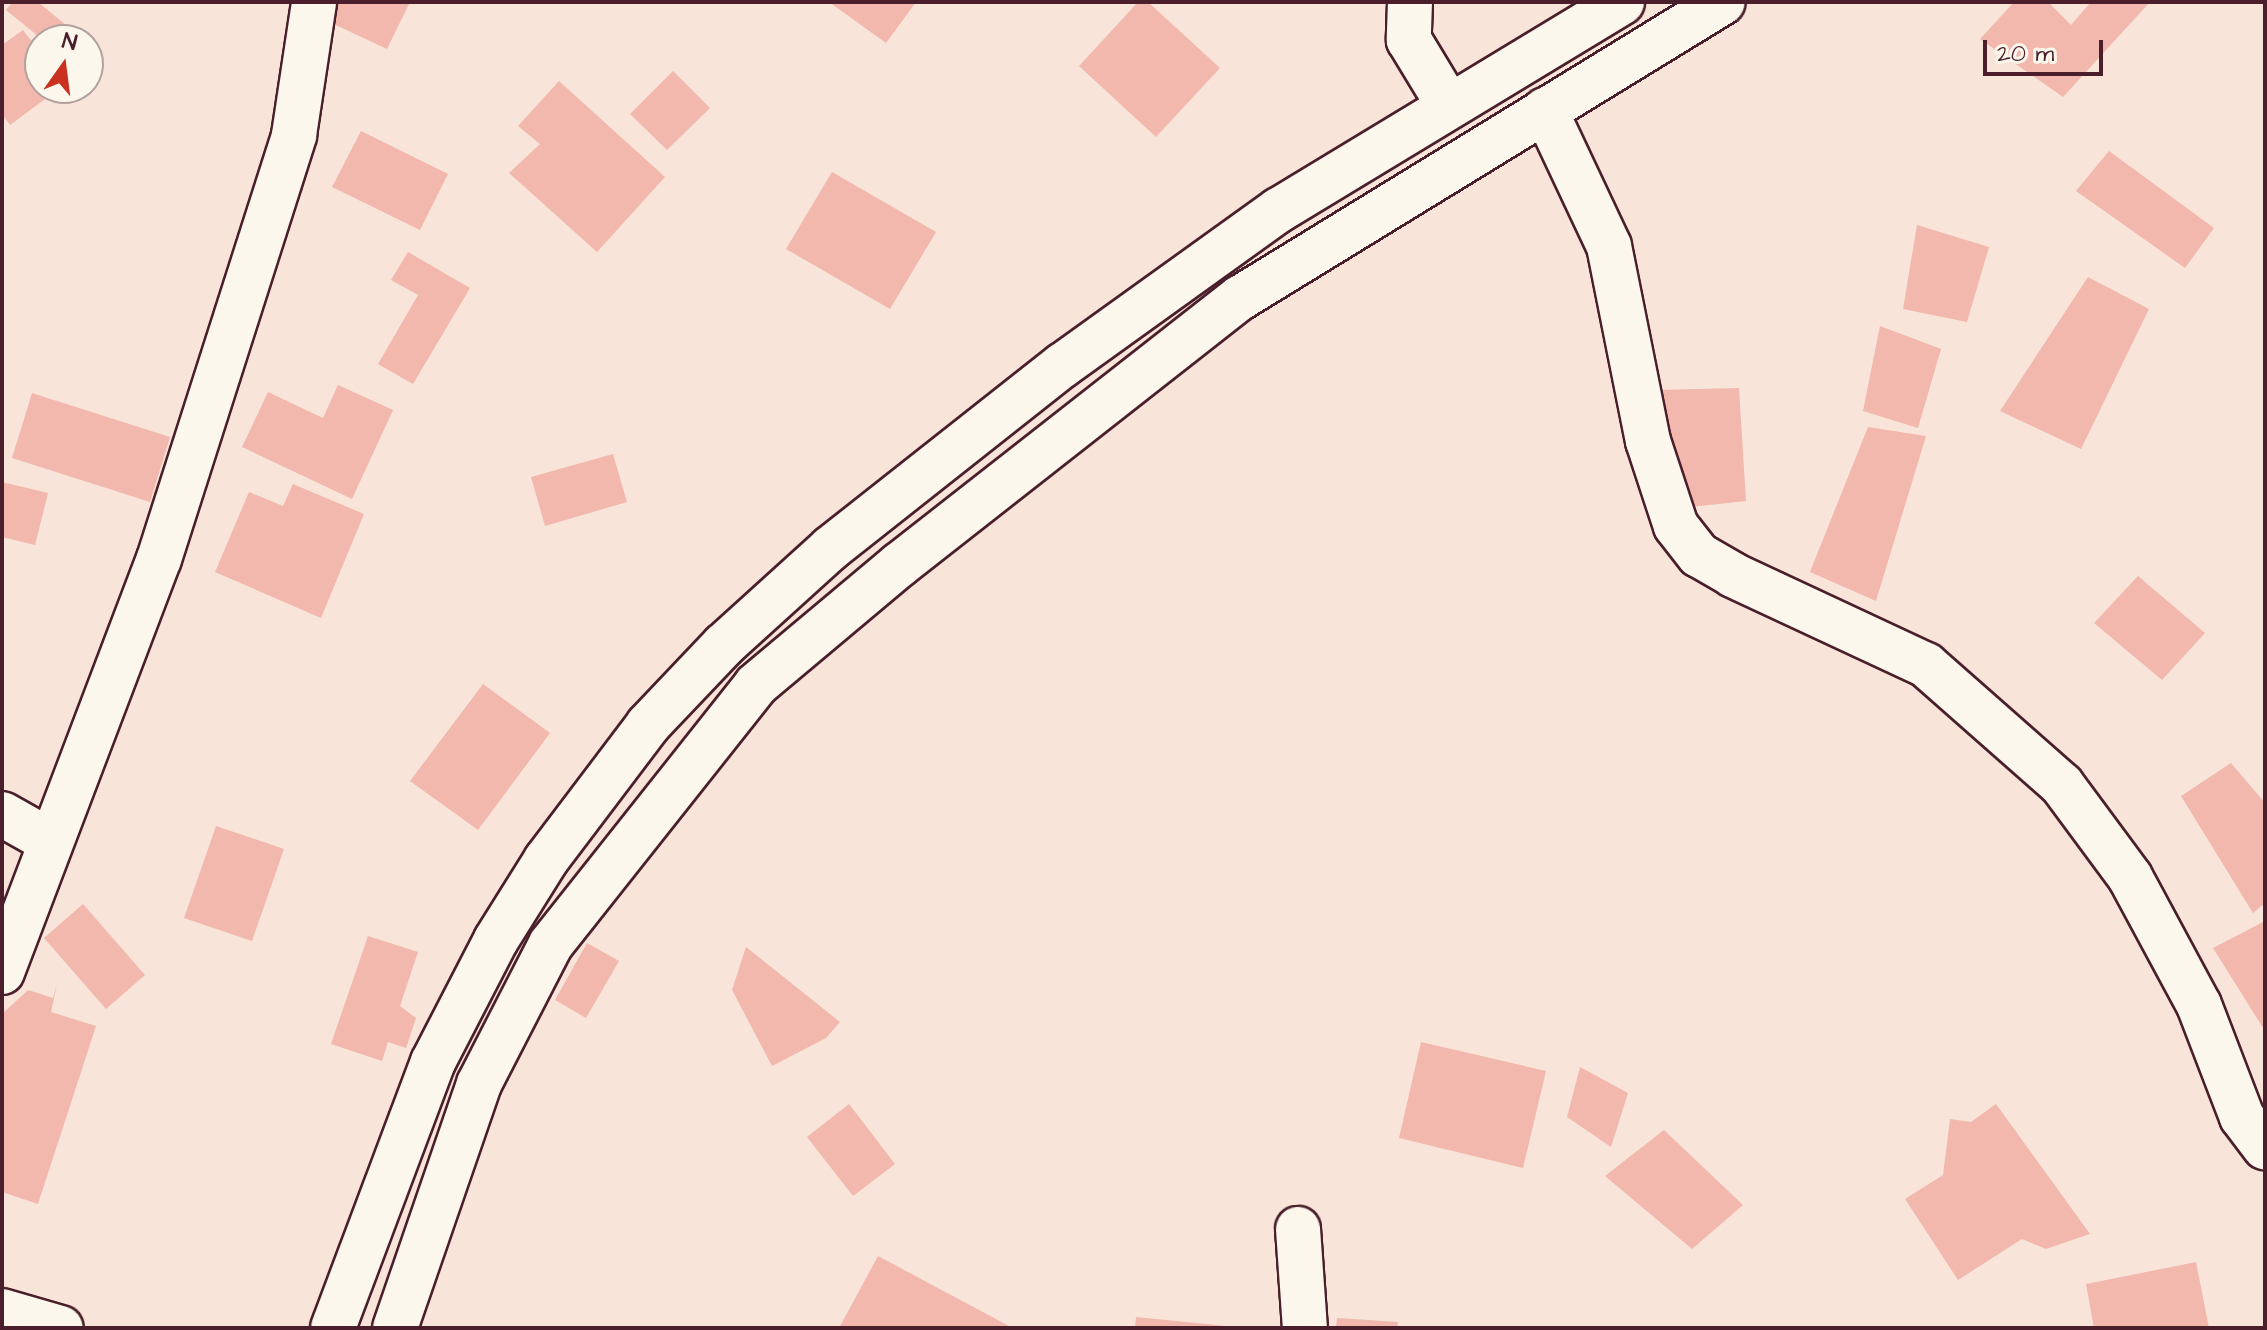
<!DOCTYPE html>
<html>
<head>
<meta charset="utf-8">
<style>
  body { margin:0 }
  #map { position:relative; width:2267px; height:1330px; overflow:hidden; background:#f8e4d9; font-family:"Architects Daughter",sans-serif }
  div>[style] { position:absolute }
  .building>* { inset:0; background:#f2b8ad }
  .roads { filter:drop-shadow(2px 0 #4a1f2b) drop-shadow(-2px 0 #4a1f2b) drop-shadow(0 2px #4a1f2b) drop-shadow(0 -2px #4a1f2b) }
  .street>* { height:44px; margin:-22px; padding:0 22px; transform-origin:22px; border-radius:22px; background:#fbf7ec }
  .secondary>* { height:44px; margin:-22px; padding:0 22px; transform-origin:22px; border-radius:22px; background:#fbf7ec }
  span { translate:-50% -50%; white-space:nowrap; text-align:center; line-height:1.15; -webkit-text-stroke:6px #fbf7ec; paint-order:stroke }
  .frame { position:absolute; inset:0; border:4px solid #4a1f2b; pointer-events:none }
  .north { position:absolute; left:24px; top:24px; width:80px; height:80px; box-sizing:border-box; background:#fbf7ec; border:2px solid #b4a19f; border-radius:50%; rotate:14deg; font-size:22px; font-weight:700; line-height:32px; text-align:center; color:#4a1f2b }
  .north::after { content:''; display:block; margin:auto; width:28px; height:36px; background:#c8321e; clip-path:polygon(50% 0,100% 100%,50% 72%,0 100%) }
  .scale { position:absolute; left:1983px; top:40px; width:120px; height:36px; box-sizing:border-box; border:4px solid #4a1f2b; border-top:0; padding-left:10px; font-size:24px; line-height:28px; white-space:nowrap; color:#4a1f2b; -webkit-text-stroke:6px #fbf7ec; paint-order:stroke }
</style>
</head>
<body>
<div id="map">
  <div class="building">
    <div style="clip-path:polygon(13px 2px,38px 2px,84px 40px,43px 40px,6px 10px)"></div>
    <div style="clip-path:polygon(333px 2px,410px 2px,387px 49px,325px 20px)"></div>
    <div style="clip-path:polygon(829px 2px,916px 2px,886px 43px)"></div>
    <div style="clip-path:polygon(1138px 2px,1148px 2px,1220px 68px,1156px 137px,1079px 66px)"></div>
    <div style="clip-path:polygon(2014px 2px,2048px 2px,2071px 25px,2091px 2px,2150px 2px,2063px 97px,1980px 39px)"></div>
    <div style="clip-path:polygon(23px 30px,40px 52px,40px 88px,60px 88px,10px 125px,2px 114px,2px 45px)"></div>
    <div style="clip-path:polygon(673px 71px,710px 108px,667px 150px,630px 114px)"></div>
    <div style="clip-path:polygon(559px 81px,665px 177px,597px 252px,509px 173px,540px 144px,518px 126px)"></div>
    <div style="clip-path:polygon(361px 131px,448px 174px,420px 230px,332px 187px)"></div>
    <div style="clip-path:polygon(2109px 151px,2214px 228px,2185px 268px,2076px 191px)"></div>
    <div style="clip-path:polygon(832px 172px,936px 232px,890px 309px,786px 249px)"></div>
    <div style="clip-path:polygon(1917px 225px,1989px 247px,1967px 322px,1903px 309px)"></div>
    <div style="clip-path:polygon(408px 252px,470px 288px,413px 384px,378px 364px,418px 295px,391px 280px)"></div>
    <div style="clip-path:polygon(2088px 277px,2149px 309px,2081px 449px,2000px 411px)"></div>
    <div style="clip-path:polygon(1880px 326px,1941px 349px,1918px 428px,1863px 411px)"></div>
    <div style="clip-path:polygon(338px 385px,393px 410px,352px 499px,242px 447px,268px 392px,323px 418px)"></div>
    <div style="clip-path:polygon(1739px 388px,1746px 501px,1681px 508px,1677px 454px,1663px 453px,1657px 390px)"></div>
    <div style="clip-path:polygon(32px 393px,170px 437px,150px 502px,12px 458px)"></div>
    <div style="clip-path:polygon(1868px 427px,1926px 436px,1876px 601px,1810px 572px)"></div>
    <div style="clip-path:polygon(613px 454px,627px 502px,545px 526px,531px 477px)"></div>
    <div style="clip-path:polygon(2px 482px,48px 493px,35px 545px,2px 537px)"></div>
    <div style="clip-path:polygon(293px 484px,364px 514px,321px 618px,215px 572px,249px 492px,283px 506px)"></div>
    <div style="clip-path:polygon(2138px 576px,2205px 633px,2162px 680px,2094px 623px)"></div>
    <div style="clip-path:polygon(483px 684px,550px 733px,478px 830px,410px 781px)"></div>
    <div style="clip-path:polygon(2231px 763px,2265px 803px,2265px 903px,2253px 913px,2181px 796px)"></div>
    <div style="clip-path:polygon(216px 826px,284px 849px,252px 941px,184px 918px)"></div>
    <div style="clip-path:polygon(83px 904px,145px 975px,106px 1009px,44px 938px)"></div>
    <div style="clip-path:polygon(2265px 921px,2265px 1031px,2213px 948px)"></div>
    <div style="clip-path:polygon(368px 936px,418px 952px,400px 1006px,416px 1018px,406px 1048px,388px 1042px,382px 1061px,331px 1044px)"></div>
    <div style="clip-path:polygon(587px 943px,619px 961px,586px 1018px,555px 1000px)"></div>
    <div style="clip-path:polygon(746px 947px,840px 1022px,826px 1038px,772px 1066px,732px 990px)"></div>
    <div style="clip-path:polygon(57px 984px,51px 1012px,96px 1026px,38px 1204px,2px 1192px,2px 1014px,28px 990px,53px 998px)"></div>
    <div style="clip-path:polygon(1421px 1042px,1546px 1071px,1523px 1168px,1399px 1138px)"></div>
    <div style="clip-path:polygon(1580px 1067px,1628px 1093px,1611px 1147px,1567px 1117px)"></div>
    <div style="clip-path:polygon(849px 1104px,895px 1164px,853px 1196px,807px 1137px)"></div>
    <div style="clip-path:polygon(1996px 1104px,2090px 1234px,2046px 1249px,2022px 1239px,1958px 1280px,1905px 1199px,1943px 1175px,1950px 1119px,1971px 1122px)"></div>
    <div style="clip-path:polygon(1664px 1130px,1743px 1205px,1692px 1249px,1605px 1176px)"></div>
    <div style="clip-path:polygon(878px 1256px,1009px 1326px,1008px 1328px,839px 1328px)"></div>
    <div style="clip-path:polygon(2196px 1262px,2209px 1328px,2094px 1328px,2086px 1284px)"></div>
    <div style="clip-path:polygon(1136px 1317px,1226px 1326px,1226px 1328px,1135px 1328px)"></div>
    <div style="clip-path:polygon(1337px 1318px,1398px 1322px,1397px 1328px,1336px 1328px)"></div>
  </div>
  <div class="roads">
    <div class="street">
      <div style="left:1410px;top:2px;width:38px;rotate:92deg"></div>
      <div style="left:1409px;top:40px;width:77px;rotate:58.8deg"></div>
      <div style="left:1545px;top:110px;width:150px;rotate:64.8deg"></div>
      <div style="left:1609px;top:246px;width:199px;rotate:78.7deg"></div>
      <div style="left:1648px;top:441px;width:89px;rotate:71.8deg"></div>
      <div style="left:1676px;top:526px;width:37px;rotate:52deg"></div>
      <div style="left:1699px;top:555px;width:39px;rotate:30deg"></div>
      <div style="left:1733px;top:575px;width:213px;rotate:25deg"></div>
      <div style="left:1926px;top:665px;width:181px;rotate:41.4deg"></div>
      <div style="left:2062px;top:785px;width:114px;rotate:53.5deg"></div>
      <div style="left:2130px;top:877px;width:145px;rotate:61.7deg"></div>
      <div style="left:2199px;top:1005px;width:120px;rotate:69deg"></div>
      <div style="left:2242px;top:1117px;width:38px;rotate:53deg"></div>
      <div style="left:2px;top:814px;width:55px;rotate:29.4deg"></div>
      <div style="left:2px;top:972px;width:442px;rotate:-69.2deg"></div>
      <div style="left:159px;top:559px;width:445px;rotate:-72.3deg"></div>
      <div style="left:294px;top:135px;width:134px;rotate:-81.4deg"></div>
      <div style="left:1298px;top:1229px;width:99px;rotate:86deg"></div>
    </div>
    <div class="secondary">
      <div style="left:2px;top:1311px;width:61px;rotate:16.1deg"></div>
      <div style="left:333px;top:1328px;width:284px;rotate:-69.4deg"></div>
      <div style="left:433px;top:1062px;width:137px;rotate:-62.7deg"></div>
      <div style="left:496px;top:940px;width:94px;rotate:-58deg"></div>
      <div style="left:546px;top:860px;width:169px;rotate:-52.9deg"></div>
      <div style="left:648px;top:725px;width:110px;rotate:-46.5deg"></div>
      <div style="left:724px;top:645px;width:144px;rotate:-42.2deg"></div>
      <div style="left:831px;top:548px;width:295px;rotate:-38.3deg"></div>
      <div style="left:1063px;top:365px;width:266px;rotate:-35.7deg"></div>
      <div style="left:1279px;top:210px;width:401px;rotate:-31.2deg"></div>
      <div style="left:395px;top:1328px;width:258px;rotate:-71deg"></div>
      <div style="left:479px;top:1084px;width:157px;rotate:-62.8deg"></div>
      <div style="left:551px;top:944px;width:330px;rotate:-51.6deg"></div>
      <div style="left:756px;top:685px;width:187px;rotate:-40deg"></div>
      <div style="left:899px;top:565px;width:433px;rotate:-38.1deg"></div>
      <div style="left:1240px;top:298px;width:566px;rotate:-31.5deg"></div>
    </div>
  </div>
  <div class="frame"></div>
  <div class="north">N</div>
  <div class="scale">20 m</div>
</div>
</body>
</html>
